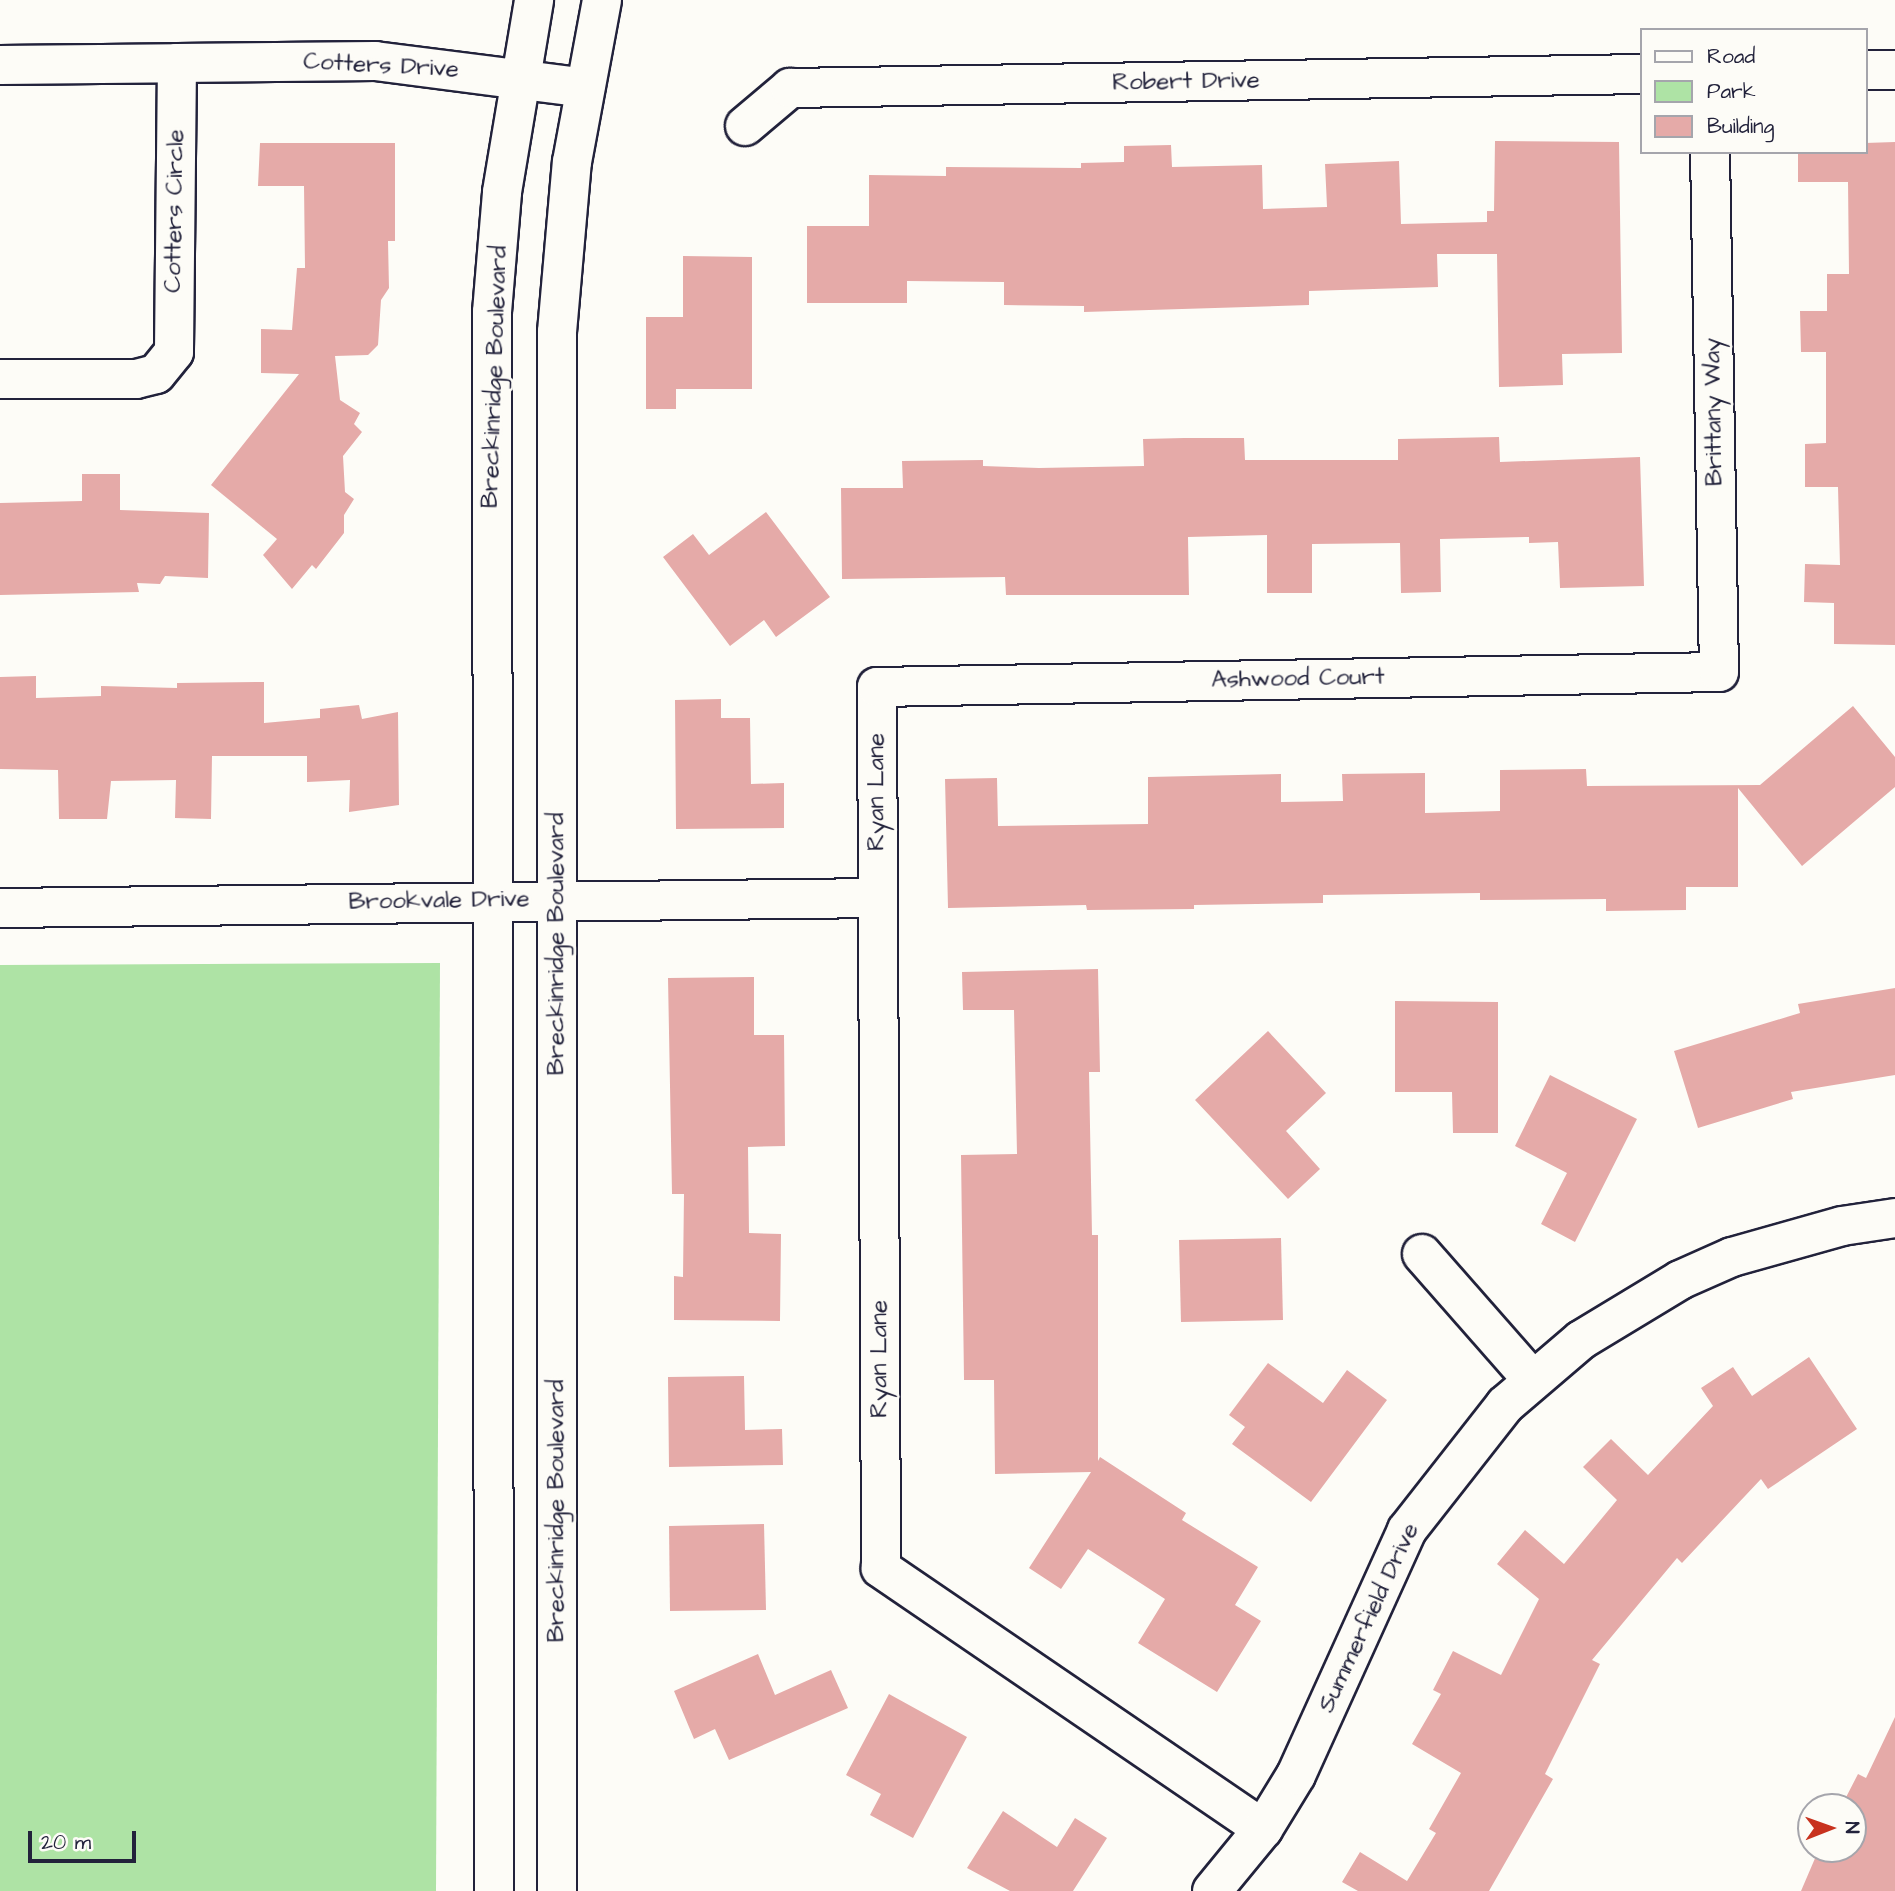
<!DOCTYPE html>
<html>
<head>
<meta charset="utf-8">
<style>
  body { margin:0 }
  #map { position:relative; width:1895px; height:1891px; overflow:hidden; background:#fdfcf7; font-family:"Architects Daughter",sans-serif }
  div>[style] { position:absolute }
  .green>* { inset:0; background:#aee3a5 }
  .building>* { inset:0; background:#e5aaa8 }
  .roads { filter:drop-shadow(2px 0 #22223b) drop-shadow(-2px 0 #22223b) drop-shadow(0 2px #22223b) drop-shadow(0 -2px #22223b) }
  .street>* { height:38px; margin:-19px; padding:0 19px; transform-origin:19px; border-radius:19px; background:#fdfcf7 }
  .secondary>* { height:38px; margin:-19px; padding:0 19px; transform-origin:19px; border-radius:19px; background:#fdfcf7 }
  span { translate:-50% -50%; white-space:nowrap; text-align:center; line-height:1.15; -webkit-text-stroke:5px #fdfcf7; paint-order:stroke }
  .street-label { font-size:24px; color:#22223b }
  .legend { position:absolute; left:1640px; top:28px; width:228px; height:126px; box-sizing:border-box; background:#fdfcf7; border:2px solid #a5a5ac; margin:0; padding:9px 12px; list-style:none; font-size:21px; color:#22223b }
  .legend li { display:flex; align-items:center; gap:14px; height:35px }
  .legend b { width:35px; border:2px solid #a5a5ac }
  .north { position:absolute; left:1797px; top:1793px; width:70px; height:70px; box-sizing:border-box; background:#fdfcf7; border:2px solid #a5a5ac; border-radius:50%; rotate:89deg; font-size:19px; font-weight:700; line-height:28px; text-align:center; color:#22223b }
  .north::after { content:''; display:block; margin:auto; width:24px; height:32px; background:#c8321e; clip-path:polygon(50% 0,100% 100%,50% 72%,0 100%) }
  .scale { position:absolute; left:28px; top:1831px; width:108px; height:32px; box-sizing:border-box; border:4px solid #22223b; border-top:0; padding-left:9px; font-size:21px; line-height:24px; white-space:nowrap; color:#22223b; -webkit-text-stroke:5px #fdfcf7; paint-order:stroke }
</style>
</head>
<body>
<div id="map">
  <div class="green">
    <div style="clip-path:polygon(440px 963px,436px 1891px,0 1891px,0 965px)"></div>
  </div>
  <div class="building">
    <div style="clip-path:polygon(1495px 141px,1619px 142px,1622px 353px,1562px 354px,1563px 385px,1499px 387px,1497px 254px,1437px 254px,1438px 287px,1309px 291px,1309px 305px,1084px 312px,1084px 306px,1004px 305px,1004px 282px,907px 281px,907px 303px,807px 303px,807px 226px,869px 226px,869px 175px,946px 176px,946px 167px,1081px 168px,1081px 163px,1124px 162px,1124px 146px,1171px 145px,1172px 167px,1262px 165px,1263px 209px,1327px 207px,1325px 164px,1399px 161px,1401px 224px,1487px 222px,1487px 211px,1494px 211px)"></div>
    <div style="clip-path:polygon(1895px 142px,1895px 645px,1834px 644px,1834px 603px,1804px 602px,1805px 564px,1840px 565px,1838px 487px,1805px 487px,1805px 444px,1826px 443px,1826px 352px,1801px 352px,1800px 311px,1827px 311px,1827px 274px,1849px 274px,1848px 182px,1798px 182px,1798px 152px,1865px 152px,1865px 143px)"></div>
    <div style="clip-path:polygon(260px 143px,395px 143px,395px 241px,388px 241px,389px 288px,381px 300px,378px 345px,368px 355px,335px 356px,340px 400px,360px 413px,354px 424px,362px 432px,343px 456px,345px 492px,354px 499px,344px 515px,344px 533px,316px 569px,312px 565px,292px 589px,263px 555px,277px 539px,211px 485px,299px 374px,261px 373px,261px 329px,292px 330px,297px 268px,305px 268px,304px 186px,258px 186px)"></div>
    <div style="clip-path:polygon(683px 256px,752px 257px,752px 389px,676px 389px,676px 409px,646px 409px,646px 317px,683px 317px)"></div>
    <div style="clip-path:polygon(1499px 437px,1500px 462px,1640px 457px,1644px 586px,1560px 588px,1558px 542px,1529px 543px,1529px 537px,1440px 539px,1441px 592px,1401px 593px,1400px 543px,1312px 544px,1312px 593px,1267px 593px,1267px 535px,1188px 537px,1189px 595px,1006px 595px,1005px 577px,842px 579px,841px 488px,903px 488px,902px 461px,983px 460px,983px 466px,1039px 468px,1144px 466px,1143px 439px,1184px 438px,1244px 438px,1245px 460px,1398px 460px,1398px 439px)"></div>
    <div style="clip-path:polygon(82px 474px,120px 474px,120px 510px,209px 513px,208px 578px,165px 576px,160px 584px,137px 583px,139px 592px,0 595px,0 503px,82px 501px)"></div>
    <div style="clip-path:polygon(766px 512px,830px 597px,776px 637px,764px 620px,730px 646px,663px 557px,693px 534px,709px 555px)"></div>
    <div style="clip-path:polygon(36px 676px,36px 698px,101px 696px,101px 686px,177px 688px,177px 683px,264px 682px,264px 723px,320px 718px,320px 709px,359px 705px,362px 719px,398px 712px,399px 805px,349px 812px,350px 780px,307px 782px,307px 756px,212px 756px,211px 819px,175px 818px,176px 780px,111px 781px,107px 819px,59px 819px,58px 770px,0 769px,0 677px)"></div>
    <div style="clip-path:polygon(721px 699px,721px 718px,750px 718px,751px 784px,784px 783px,784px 828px,676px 829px,675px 700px)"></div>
    <div style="clip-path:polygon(1853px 706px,1895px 757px,1895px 787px,1802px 866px,1738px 788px,1738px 887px,1686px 887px,1686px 910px,1606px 911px,1606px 899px,1480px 900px,1480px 893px,1323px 895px,1323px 903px,1194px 905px,1194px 909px,1087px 910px,1086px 905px,948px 908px,945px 779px,997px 778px,998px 826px,1148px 824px,1148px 777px,1281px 774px,1281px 802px,1343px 801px,1342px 774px,1425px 773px,1425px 813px,1500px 811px,1500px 770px,1586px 769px,1587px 786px,1760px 785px)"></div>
    <div style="clip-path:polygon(1098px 969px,1100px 1072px,1089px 1072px,1092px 1235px,1098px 1235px,1098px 1461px,1100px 1457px,1186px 1513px,1182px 1520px,1258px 1567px,1235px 1605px,1261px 1621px,1217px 1692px,1138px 1643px,1165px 1599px,1088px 1549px,1061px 1589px,1029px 1568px,1091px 1472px,995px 1474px,994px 1380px,964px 1380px,961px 1155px,1017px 1154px,1014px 1010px,963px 1010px,962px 972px)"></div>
    <div style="clip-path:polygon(754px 977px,754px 1035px,784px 1035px,785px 1146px,748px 1147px,749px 1233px,781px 1234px,780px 1321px,674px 1320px,674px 1276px,683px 1277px,684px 1194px,672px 1194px,668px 978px)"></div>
    <div style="clip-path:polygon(1895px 988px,1895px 1075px,1791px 1092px,1793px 1099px,1698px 1128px,1674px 1051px,1800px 1013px,1798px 1004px)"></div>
    <div style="clip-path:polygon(1395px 1001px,1498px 1002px,1498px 1133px,1453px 1133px,1452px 1092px,1395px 1092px)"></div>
    <div style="clip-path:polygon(1268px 1031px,1326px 1093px,1286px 1131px,1320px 1169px,1288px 1199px,1195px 1100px)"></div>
    <div style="clip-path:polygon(1550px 1075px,1637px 1119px,1575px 1242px,1541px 1224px,1567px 1173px,1515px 1146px)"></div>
    <div style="clip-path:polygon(1281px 1238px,1283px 1320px,1181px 1322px,1179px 1240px)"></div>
    <div style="clip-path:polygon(1809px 1357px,1857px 1429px,1768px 1489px,1761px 1479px,1682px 1563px,1677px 1558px,1592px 1660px,1600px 1664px,1545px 1774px,1553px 1779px,1489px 1891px,1358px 1891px,1342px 1882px,1360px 1852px,1407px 1881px,1436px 1833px,1429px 1829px,1461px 1773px,1412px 1744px,1441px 1694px,1433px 1690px,1453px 1651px,1501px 1675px,1539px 1599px,1497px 1564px,1525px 1530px,1564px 1564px,1617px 1500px,1583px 1467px,1611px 1439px,1648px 1475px,1713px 1406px,1701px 1388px,1733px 1367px,1752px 1396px)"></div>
    <div style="clip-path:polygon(1268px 1363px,1323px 1403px,1347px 1370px,1387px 1400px,1311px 1502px,1232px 1444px,1245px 1427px,1229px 1415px)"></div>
    <div style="clip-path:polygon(744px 1376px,745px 1430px,782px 1429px,783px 1465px,669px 1467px,668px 1377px)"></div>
    <div style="clip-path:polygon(764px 1524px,766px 1610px,670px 1611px,669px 1526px)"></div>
    <div style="clip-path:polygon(758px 1654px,775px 1695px,831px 1670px,848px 1708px,729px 1760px,715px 1729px,694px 1739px,674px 1691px)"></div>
    <div style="clip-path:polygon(889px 1694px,967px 1737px,913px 1838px,870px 1815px,881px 1794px,846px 1775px)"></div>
    <div style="clip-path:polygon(1895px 1717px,1895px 1891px,1801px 1891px,1819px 1849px,1853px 1849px,1853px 1807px,1841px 1807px,1858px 1774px,1866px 1778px)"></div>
    <div style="clip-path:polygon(1003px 1811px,1057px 1847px,1075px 1818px,1107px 1838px,1073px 1891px,1010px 1891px,967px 1868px)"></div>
  </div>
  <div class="roads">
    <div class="street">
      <div style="left:177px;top:63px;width:198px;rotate:-0.6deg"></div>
      <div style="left:375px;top:61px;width:212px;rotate:7.3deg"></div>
      <div style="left:0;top:65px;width:177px;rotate:-0.6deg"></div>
      <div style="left:177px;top:63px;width:289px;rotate:90.6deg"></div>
      <div style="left:174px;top:352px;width:28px;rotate:129deg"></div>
      <div style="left:156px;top:374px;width:21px;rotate:166deg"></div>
      <div style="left:136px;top:379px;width:136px;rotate:180deg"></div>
      <div style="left:1865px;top:70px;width:30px"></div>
      <div style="left:745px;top:126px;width:59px;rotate:-40.2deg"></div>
      <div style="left:790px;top:88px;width:851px;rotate:-0.94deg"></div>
      <div style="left:0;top:908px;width:878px;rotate:-0.65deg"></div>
      <div style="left:1422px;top:1254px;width:167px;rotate:48.7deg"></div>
      <div style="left:1263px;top:1829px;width:463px;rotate:-145.7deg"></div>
      <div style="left:881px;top:1568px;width:881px;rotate:-90.26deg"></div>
      <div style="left:877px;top:687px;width:842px;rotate:-1.02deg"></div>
      <div style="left:1719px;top:672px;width:520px;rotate:-90.99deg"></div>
      <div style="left:1212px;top:1891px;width:80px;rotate:-50.6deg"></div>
      <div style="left:1263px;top:1829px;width:63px;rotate:-58.6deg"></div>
      <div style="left:1296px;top:1775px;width:269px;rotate:-65.6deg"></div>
      <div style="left:1407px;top:1530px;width:159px;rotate:-51.9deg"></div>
      <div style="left:1505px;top:1405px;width:100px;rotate:-40.5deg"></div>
      <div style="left:1581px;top:1340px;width:116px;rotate:-31.2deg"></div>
      <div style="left:1680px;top:1280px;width:57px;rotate:-23.9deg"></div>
      <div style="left:1732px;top:1257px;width:114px;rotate:-15.7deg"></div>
      <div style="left:1842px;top:1226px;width:54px;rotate:-8.6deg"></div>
    </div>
    <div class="secondary">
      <div style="left:494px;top:1891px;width:1579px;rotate:-90.07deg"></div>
      <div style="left:492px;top:312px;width:120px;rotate:-85.2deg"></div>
      <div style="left:502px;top:192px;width:195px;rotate:-80.5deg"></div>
      <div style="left:557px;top:1891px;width:1559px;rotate:-90deg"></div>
      <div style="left:557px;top:332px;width:171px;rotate:-85deg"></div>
      <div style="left:572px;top:162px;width:165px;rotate:-79.5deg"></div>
    </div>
  </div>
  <div class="street-label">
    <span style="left:381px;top:66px;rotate:3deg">Cotters Drive</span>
    <span style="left:1186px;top:82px;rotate:-1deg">Robert Drive</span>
    <span style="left:175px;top:211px;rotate:-89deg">Cotters Circle</span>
    <span style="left:495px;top:377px;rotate:-88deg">Breckinridge Boulevard</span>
    <span style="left:1714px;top:412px;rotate:-91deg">Brittany Way</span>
    <span style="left:1298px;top:679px;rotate:-1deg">Ashwood Court</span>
    <span style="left:877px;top:792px;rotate:-90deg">Ryan Lane</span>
    <span style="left:439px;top:901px;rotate:-1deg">Brookvale Drive</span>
    <span style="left:557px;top:944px;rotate:-90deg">Breckinridge Boulevard</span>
    <span style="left:880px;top:1359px;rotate:-90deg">Ryan Lane</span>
    <span style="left:557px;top:1511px;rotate:-90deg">Breckinridge Boulevard</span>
    <span style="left:1369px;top:1618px;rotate:-65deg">Summerfield Drive</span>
  </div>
  <ul class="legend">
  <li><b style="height:9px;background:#fdfcf7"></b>Road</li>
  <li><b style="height:19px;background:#aee3a5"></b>Park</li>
  <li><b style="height:19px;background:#e5aaa8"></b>Building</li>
  </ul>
  <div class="north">N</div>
  <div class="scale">20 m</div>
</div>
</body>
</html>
